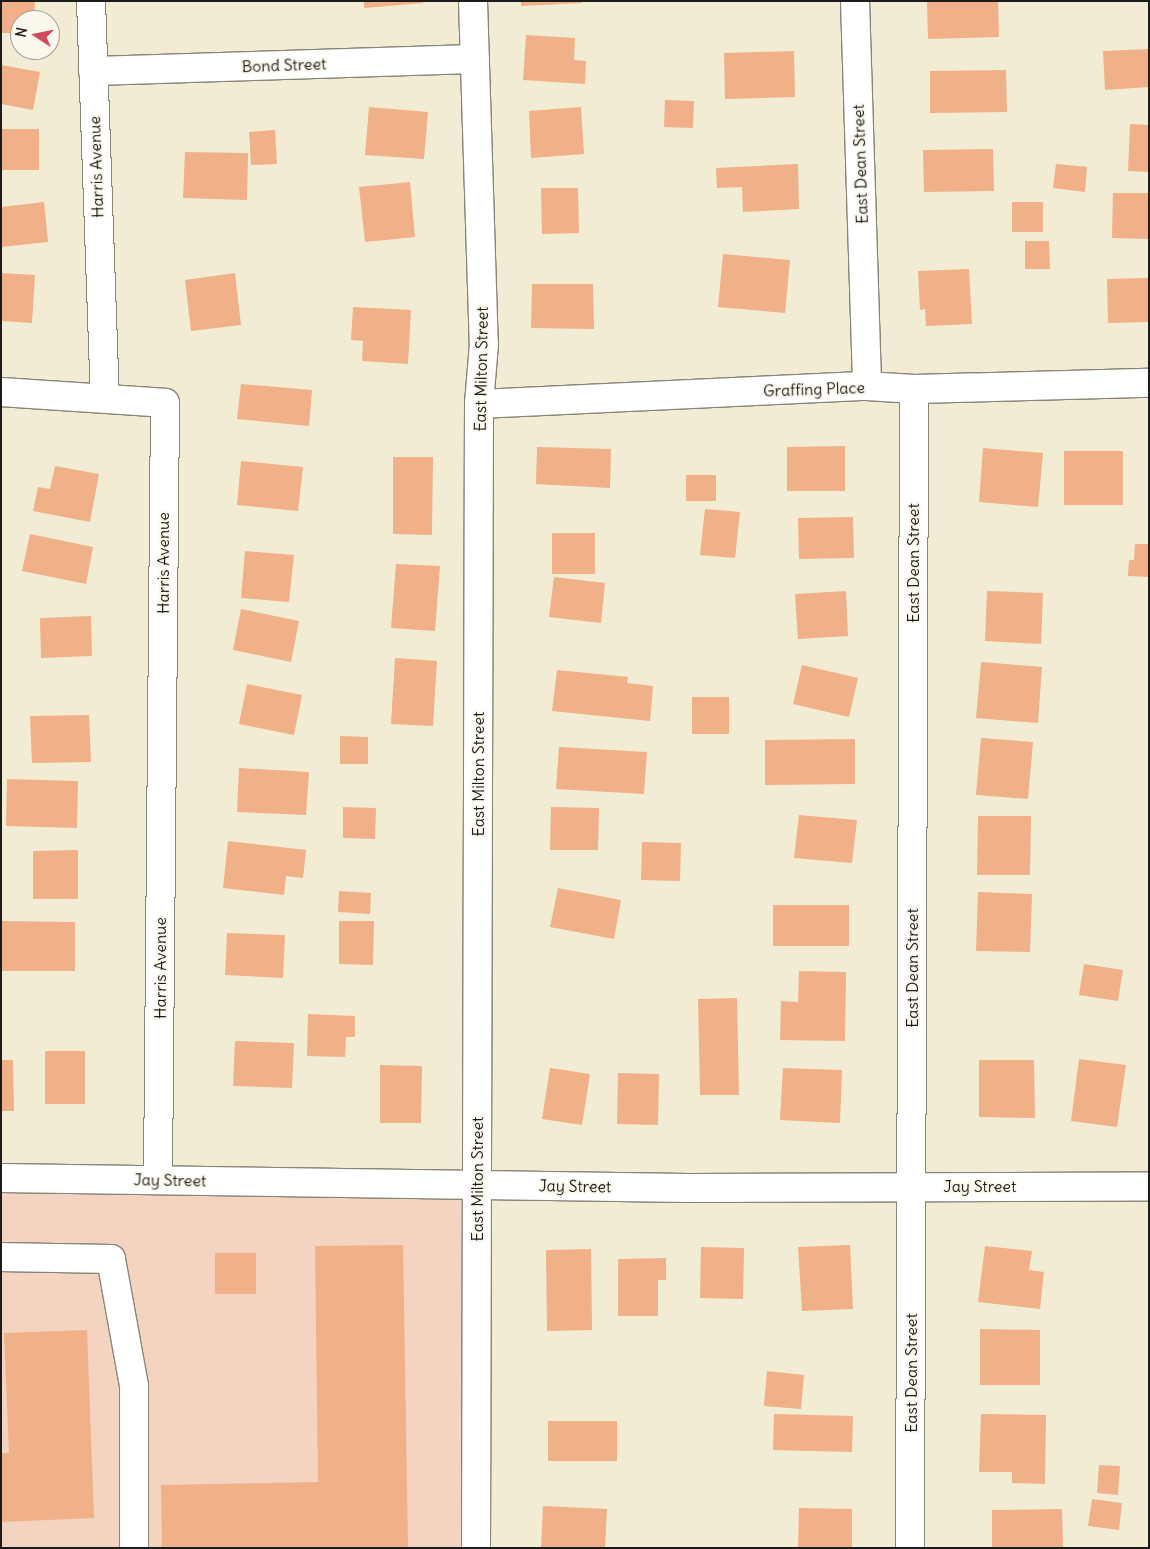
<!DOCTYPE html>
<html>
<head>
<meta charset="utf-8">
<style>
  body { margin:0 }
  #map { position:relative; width:1150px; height:1549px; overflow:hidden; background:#f2ecd5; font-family:Delius,sans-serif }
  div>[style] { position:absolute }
  .built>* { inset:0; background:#f4d3c0 }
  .building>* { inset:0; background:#f0b088 }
  .roads { filter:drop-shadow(1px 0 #878478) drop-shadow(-1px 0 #878478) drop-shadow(0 1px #878478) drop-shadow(0 -1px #878478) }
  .minor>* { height:28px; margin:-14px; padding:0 14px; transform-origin:14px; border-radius:14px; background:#fff }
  span { translate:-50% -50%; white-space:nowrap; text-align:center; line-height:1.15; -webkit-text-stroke:4px #fbf7ec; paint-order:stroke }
  .street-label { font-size:16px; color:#1c1c1c }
  .frame { position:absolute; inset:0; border:2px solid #1c1c1c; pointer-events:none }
  .north { position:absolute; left:10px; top:10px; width:50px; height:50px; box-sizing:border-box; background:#fbf7ec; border:1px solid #a29f99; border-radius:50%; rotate:281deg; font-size:14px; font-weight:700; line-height:20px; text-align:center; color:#1c1c1c }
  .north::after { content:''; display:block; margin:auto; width:18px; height:22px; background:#d1495b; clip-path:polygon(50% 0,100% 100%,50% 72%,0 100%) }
</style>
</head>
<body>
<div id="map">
  <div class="built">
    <div style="clip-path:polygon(1px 1179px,462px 1184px,465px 1548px,1px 1548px)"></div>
  </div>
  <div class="building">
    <div style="clip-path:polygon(1px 1px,35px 1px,34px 20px,20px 20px,20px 33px,1px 33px)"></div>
    <div style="clip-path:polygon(364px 1px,423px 1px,423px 3px,364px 8px)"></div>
    <div style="clip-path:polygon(521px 1px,582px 1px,582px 3px,521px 6px)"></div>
    <div style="clip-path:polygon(927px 1px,998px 1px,999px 37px,928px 39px)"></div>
    <div style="clip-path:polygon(526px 35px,575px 38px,574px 60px,586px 61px,585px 84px,523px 80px)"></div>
    <div style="clip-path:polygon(1149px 49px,1149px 87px,1105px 90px,1103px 51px)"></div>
    <div style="clip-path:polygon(794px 51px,795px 97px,725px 99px,724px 53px)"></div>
    <div style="clip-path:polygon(1px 65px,40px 72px,33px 110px,1px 104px)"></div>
    <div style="clip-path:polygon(1006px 70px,1007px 112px,930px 113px,930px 71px)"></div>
    <div style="clip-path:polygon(665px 100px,694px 101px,693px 128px,664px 127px)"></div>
    <div style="clip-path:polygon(369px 107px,428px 112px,424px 159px,365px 155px)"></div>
    <div style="clip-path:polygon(581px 107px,584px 154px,531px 158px,529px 111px)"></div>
    <div style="clip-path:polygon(1130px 124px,1149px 125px,1149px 172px,1128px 171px)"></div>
    <div style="clip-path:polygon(1px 129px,39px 129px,39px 170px,1px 170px)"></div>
    <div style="clip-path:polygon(275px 130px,277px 164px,251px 165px,249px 132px)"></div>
    <div style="clip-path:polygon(993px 149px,994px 191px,924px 192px,923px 150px)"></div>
    <div style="clip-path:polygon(185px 152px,248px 153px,247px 200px,183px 198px)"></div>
    <div style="clip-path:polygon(798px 164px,799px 209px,743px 212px,742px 187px,717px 188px,716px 168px)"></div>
    <div style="clip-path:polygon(1056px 164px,1087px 167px,1085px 192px,1053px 188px)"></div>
    <div style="clip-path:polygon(410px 182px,415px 237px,365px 242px,359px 187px)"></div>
    <div style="clip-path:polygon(541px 188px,578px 188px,579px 233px,542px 234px)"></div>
    <div style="clip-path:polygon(1113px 193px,1149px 193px,1149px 239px,1112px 238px)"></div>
    <div style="clip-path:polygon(44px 202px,48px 242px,1px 247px,1px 207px)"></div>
    <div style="clip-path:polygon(1012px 202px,1043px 202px,1043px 232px,1012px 232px)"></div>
    <div style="clip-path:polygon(1025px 241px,1049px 241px,1050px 269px,1025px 269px)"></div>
    <div style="clip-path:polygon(723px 254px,790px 260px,785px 313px,718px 307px)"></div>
    <div style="clip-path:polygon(969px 269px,972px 324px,926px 326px,925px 309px,920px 310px,918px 271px)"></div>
    <div style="clip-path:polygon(1px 273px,35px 275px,32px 323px,1px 321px)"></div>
    <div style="clip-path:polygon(235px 273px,241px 325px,191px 331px,185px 280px)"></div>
    <div style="clip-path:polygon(1149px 278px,1149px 322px,1108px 323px,1107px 279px)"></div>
    <div style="clip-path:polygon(532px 284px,593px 284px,594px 329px,531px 328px)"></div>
    <div style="clip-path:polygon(353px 307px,411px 310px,408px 364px,362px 361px,363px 341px,351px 340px)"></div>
    <div style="clip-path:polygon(241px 384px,312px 390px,309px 426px,237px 419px)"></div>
    <div style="clip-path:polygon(845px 446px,845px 491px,787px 491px,787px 447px)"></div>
    <div style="clip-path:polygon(537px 447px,611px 449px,610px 488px,536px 484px)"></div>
    <div style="clip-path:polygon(983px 448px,1043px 453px,1038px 507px,979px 502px)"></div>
    <div style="clip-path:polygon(1064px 451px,1123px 451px,1123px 505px,1064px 505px)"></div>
    <div style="clip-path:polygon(393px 457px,433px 457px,432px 535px,393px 534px)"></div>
    <div style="clip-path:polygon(241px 461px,303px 467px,298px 511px,237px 505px)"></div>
    <div style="clip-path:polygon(55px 466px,99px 474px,90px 522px,33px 511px,38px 487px,50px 489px)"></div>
    <div style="clip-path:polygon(686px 475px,716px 475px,716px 501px,686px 501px)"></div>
    <div style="clip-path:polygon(705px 509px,740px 512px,735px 558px,700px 555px)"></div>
    <div style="clip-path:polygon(853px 517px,854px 558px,799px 559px,798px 518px)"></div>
    <div style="clip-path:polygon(552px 533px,595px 533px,595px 574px,552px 574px)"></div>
    <div style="clip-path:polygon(30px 534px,93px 547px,86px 584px,22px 571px)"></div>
    <div style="clip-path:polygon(1135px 544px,1149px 544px,1149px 577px,1128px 576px,1129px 560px,1134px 560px)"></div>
    <div style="clip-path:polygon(245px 551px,294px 555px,289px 602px,241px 598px)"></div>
    <div style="clip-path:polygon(396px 564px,440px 566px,435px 631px,391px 628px)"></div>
    <div style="clip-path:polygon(554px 577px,605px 583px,601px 623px,549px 617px)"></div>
    <div style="clip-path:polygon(846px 591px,848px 636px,798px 639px,795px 594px)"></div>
    <div style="clip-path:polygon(987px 591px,1043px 593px,1041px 644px,985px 641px)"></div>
    <div style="clip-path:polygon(241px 609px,299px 621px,291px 662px,233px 650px)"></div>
    <div style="clip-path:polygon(91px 616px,92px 656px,41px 658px,40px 618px)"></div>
    <div style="clip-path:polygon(395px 658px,437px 661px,433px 726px,391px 724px)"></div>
    <div style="clip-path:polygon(981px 662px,1042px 667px,1038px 723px,976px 718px)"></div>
    <div style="clip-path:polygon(802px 665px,858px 678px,849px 717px,793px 704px)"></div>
    <div style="clip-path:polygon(557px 670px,628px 677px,627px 683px,653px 686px,650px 721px,552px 711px)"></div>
    <div style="clip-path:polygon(247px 684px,302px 695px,294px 735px,239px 724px)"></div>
    <div style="clip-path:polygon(692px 697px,729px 697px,729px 734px,692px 734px)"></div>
    <div style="clip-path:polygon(89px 715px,91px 762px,32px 763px,30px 716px)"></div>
    <div style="clip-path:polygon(340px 736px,368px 737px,368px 764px,340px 764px)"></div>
    <div style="clip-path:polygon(981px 738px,1033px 742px,1028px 799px,976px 795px)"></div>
    <div style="clip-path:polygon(855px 739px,855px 784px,765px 785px,765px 740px)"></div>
    <div style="clip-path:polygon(559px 747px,647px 752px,644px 794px,556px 789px)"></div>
    <div style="clip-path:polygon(239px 768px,309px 772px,306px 815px,237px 812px)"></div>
    <div style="clip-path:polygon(7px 779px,78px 781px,77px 828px,6px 826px)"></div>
    <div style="clip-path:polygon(343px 807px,376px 808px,375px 839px,343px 838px)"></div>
    <div style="clip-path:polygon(551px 807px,599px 808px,598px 850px,550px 850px)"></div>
    <div style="clip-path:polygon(799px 815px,857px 820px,852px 863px,794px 858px)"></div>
    <div style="clip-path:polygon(978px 816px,1031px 816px,1030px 875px,977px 875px)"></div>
    <div style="clip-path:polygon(228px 841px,306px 850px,303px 878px,286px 876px,284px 895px,223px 888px)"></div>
    <div style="clip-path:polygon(642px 842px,681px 843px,680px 881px,641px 880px)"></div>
    <div style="clip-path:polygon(78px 850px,78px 899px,33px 899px,33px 851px)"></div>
    <div style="clip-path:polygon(558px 888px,621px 900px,614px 939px,550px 927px)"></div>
    <div style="clip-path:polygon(339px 891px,371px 893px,370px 914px,338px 912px)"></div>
    <div style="clip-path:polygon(978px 892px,1032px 894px,1030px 952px,976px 951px)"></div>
    <div style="clip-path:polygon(773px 905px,849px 905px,849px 946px,773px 946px)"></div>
    <div style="clip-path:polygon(1px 921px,75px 922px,75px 971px,1px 971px)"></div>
    <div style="clip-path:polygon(339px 921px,374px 921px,373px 965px,339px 964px)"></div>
    <div style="clip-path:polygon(227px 933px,285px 935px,283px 978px,225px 975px)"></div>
    <div style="clip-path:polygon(1084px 964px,1123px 970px,1118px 1001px,1079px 995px)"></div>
    <div style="clip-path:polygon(799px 971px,846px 972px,845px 1041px,780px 1040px,781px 1001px,798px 1002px)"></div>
    <div style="clip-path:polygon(737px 998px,739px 1095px,700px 1095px,698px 999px)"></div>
    <div style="clip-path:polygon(308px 1014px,355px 1016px,355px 1037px,346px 1037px,345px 1057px,307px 1056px)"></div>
    <div style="clip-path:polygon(235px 1041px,294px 1043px,292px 1088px,233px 1086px)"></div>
    <div style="clip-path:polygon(45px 1051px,85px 1051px,85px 1104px,45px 1104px)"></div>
    <div style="clip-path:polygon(1079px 1059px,1126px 1065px,1117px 1127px,1071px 1121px)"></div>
    <div style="clip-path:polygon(1px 1060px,13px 1060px,14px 1111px,1px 1111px)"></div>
    <div style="clip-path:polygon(979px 1060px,1034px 1060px,1035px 1118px,979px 1117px)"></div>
    <div style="clip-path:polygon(380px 1065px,422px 1066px,421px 1123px,380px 1123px)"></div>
    <div style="clip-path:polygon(550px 1068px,590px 1074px,582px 1125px,542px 1119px)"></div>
    <div style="clip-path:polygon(783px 1068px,842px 1070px,840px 1123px,780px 1120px)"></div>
    <div style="clip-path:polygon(618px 1073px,659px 1074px,658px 1125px,617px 1124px)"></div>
    <div style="clip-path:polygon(403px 1245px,408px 1548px,162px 1548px,161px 1485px,318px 1482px,315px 1246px)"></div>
    <div style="clip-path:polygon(850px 1245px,853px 1309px,802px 1311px,798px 1247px)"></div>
    <div style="clip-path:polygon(985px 1246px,1032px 1251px,1029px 1270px,1044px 1272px,1040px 1309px,978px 1302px)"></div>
    <div style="clip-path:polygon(701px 1247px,744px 1248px,743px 1299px,700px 1298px)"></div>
    <div style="clip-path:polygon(591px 1249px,592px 1330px,547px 1331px,546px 1250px)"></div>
    <div style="clip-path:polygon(215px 1253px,256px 1253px,256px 1294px,215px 1294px)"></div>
    <div style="clip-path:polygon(666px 1258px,666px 1280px,658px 1280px,658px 1316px,618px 1316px,618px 1259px)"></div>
    <div style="clip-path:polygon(980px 1329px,1040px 1330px,1040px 1385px,980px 1385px)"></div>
    <div style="clip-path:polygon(87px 1330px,94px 1518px,1px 1522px,1px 1453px,9px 1453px,4px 1333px)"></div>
    <div style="clip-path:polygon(767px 1371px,804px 1375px,801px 1409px,764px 1406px)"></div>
    <div style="clip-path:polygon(774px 1414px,853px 1416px,852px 1452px,773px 1450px)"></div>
    <div style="clip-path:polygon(981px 1414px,1046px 1415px,1045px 1484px,1012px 1483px,1012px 1472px,979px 1472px)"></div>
    <div style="clip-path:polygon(548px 1421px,617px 1421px,617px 1461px,548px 1461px)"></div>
    <div style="clip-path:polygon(1099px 1465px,1120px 1466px,1118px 1495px,1097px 1493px)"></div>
    <div style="clip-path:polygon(1092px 1499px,1122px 1503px,1119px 1530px,1088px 1526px)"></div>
    <div style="clip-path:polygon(543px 1506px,607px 1509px,605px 1548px,541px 1548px)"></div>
    <div style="clip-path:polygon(799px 1508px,852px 1509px,852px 1548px,798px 1548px)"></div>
    <div style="clip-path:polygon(1062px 1509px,1063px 1548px,992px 1548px,992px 1510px)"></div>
  </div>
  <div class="roads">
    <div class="minor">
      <div style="left:91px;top:1px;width:396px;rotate:88deg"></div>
      <div style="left:473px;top:1px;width:343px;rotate:88.2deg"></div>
      <div style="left:484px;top:344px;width:60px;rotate:94.8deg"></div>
      <div style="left:479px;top:404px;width:1144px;rotate:90.15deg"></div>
      <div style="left:855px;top:1px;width:385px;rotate:88.2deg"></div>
      <div style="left:93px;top:71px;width:382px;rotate:-1.8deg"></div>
      <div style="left:1px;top:392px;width:164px;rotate:3.8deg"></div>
      <div style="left:165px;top:403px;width:776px;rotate:90.52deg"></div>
      <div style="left:479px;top:404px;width:388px;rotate:-2.7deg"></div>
      <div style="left:867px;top:386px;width:47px;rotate:3.7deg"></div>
      <div style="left:914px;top:389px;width:235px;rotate:-1.5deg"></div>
      <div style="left:1px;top:1178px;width:687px;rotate:0.83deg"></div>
      <div style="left:688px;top:1188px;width:461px;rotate:-0.2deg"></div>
      <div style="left:1px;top:1257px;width:110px;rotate:1deg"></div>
      <div style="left:111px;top:1259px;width:129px;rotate:79.7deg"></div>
      <div style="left:134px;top:1386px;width:162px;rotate:90deg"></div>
      <div style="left:910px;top:1548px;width:1159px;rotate:-89.8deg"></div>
    </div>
  </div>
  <div class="street-label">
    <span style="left:284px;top:65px;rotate:-2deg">Bond Street</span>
    <span style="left:860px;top:164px;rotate:-92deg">East Dean Street</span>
    <span style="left:96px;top:167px;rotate:-92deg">Harris Avenue</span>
    <span style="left:481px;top:369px;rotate:-89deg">East Milton Street</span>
    <span style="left:814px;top:389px;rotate:-2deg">Graffing Place</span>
    <span style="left:163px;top:563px;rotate:-90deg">Harris Avenue</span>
    <span style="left:913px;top:563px;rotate:-90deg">East Dean Street</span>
    <span style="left:478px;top:774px;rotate:-90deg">East Milton Street</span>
    <span style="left:160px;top:968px;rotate:-90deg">Harris Avenue</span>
    <span style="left:912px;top:968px;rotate:-90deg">East Dean Street</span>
    <span style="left:477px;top:1179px;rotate:-90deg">East Milton Street</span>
    <span style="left:170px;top:1180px;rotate:1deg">Jay Street</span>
    <span style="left:575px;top:1186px;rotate:1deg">Jay Street</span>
    <span style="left:980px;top:1186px">Jay Street</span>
    <span style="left:911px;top:1373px;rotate:-90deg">East Dean Street</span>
  </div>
  <div class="frame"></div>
  <div class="north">N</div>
</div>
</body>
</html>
